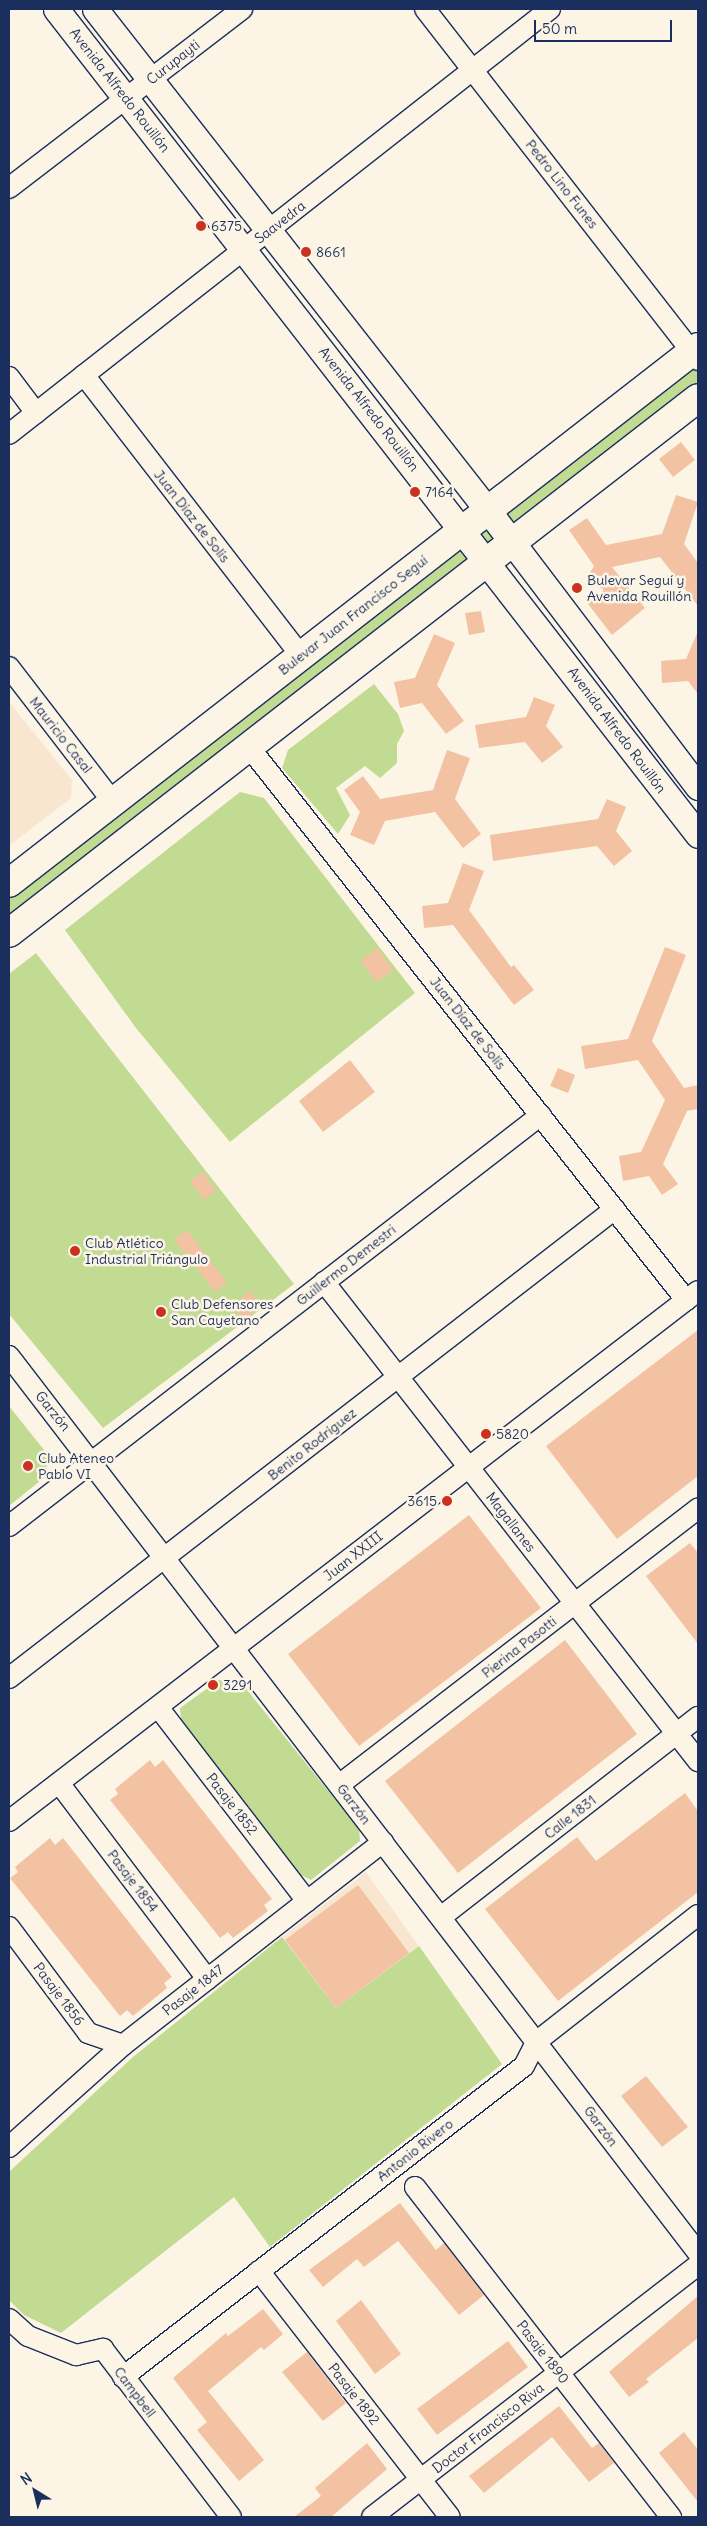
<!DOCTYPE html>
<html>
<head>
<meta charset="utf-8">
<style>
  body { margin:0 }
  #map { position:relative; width:707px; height:2526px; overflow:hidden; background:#fcf5e5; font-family:Delius,sans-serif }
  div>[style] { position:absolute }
  .built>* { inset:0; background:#f9e6d1 }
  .green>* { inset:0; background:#c1db92 }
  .building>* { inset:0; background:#f3c2a3 }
  .roads { filter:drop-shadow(1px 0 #1b2f5e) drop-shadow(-1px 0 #1b2f5e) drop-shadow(0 1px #1b2f5e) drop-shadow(0 -1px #1b2f5e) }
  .minor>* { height:20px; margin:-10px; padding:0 10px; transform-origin:10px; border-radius:10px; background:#fcf5e5 }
  .tertiary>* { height:25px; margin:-12.5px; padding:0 12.5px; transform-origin:12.5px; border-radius:12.5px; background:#fcf5e5 }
  .secondary>* { height:28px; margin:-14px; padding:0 14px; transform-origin:14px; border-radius:14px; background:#fcf5e5 }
  .dots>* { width:14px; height:14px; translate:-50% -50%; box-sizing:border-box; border:2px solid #fcf5e5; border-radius:50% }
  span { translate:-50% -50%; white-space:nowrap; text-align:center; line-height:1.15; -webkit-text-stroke:5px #fcf5e5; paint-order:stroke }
  .street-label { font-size:14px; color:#1b2f5e }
  .poi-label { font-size:14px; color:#1b2f5e }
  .left { translate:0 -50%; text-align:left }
  .right { translate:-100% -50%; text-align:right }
  .frame { position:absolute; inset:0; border:10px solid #1b2f5e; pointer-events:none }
  .north { position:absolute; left:10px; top:2466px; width:50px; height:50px; -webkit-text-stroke:4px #fcf5e5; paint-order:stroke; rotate:324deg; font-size:14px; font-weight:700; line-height:20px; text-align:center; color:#1b2f5e }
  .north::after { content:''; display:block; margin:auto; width:18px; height:22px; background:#1b2f5e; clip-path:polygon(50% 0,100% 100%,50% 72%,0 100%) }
  .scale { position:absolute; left:534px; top:20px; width:138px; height:22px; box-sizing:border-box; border:2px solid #1b2f5e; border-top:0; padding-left:6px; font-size:15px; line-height:18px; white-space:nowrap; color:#1b2f5e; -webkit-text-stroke:4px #fcf5e5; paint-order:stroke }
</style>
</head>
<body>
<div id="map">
  <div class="built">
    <div style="clip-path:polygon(9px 702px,72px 780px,71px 798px,9px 846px)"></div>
    <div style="clip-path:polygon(366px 1872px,419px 1946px,336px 2008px,282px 1937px)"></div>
  </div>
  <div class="green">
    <div style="clip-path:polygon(698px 347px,698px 398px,9px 933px,9px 883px)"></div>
    <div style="clip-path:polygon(374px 684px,398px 714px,404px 731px,397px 744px,397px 763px,380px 778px,365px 766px,336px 788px,350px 815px,338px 834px,282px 768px,288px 750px)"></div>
    <div style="clip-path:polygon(240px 792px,264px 798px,415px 993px,230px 1142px,136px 1028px,65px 930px)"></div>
    <div style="clip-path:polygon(36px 953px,294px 1284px,103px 1428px,9px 1314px,9px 974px)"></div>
    <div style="clip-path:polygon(9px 1406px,48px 1455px,45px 1477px,9px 1506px)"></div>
    <div style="clip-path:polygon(219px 1680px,243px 1685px,359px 1829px,360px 1841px,311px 1880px,301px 1875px,181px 1719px,180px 1708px)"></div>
    <div style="clip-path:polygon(282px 1937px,336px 2008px,419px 1946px,502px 2064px,270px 2247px,234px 2197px,61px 2333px,24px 2315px,9px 2300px,9px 2172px,133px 2057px)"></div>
  </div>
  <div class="building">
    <div style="clip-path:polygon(681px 442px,695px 460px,673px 477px,659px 459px)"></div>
    <div style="clip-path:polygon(676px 495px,698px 502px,684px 544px,698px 563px,698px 606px,660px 557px,612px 567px,645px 608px,612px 635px,588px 604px,604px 590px,586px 579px,594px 566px,569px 530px,587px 518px,606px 545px,662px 534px)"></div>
    <div style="clip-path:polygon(481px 611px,485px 632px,469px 635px,465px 613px)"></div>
    <div style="clip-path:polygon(698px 631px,698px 694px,688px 681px,662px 683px,661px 661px,686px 659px)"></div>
    <div style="clip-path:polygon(434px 634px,455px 643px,437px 685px,464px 721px,446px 734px,422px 703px,400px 708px,394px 682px,415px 678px)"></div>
    <div style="clip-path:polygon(534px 697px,555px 705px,546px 726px,563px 747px,542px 763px,525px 742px,479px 748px,475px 725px,526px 717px)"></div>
    <div style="clip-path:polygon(447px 750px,470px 758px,455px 799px,481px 834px,463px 848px,435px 812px,385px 821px,374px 845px,350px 835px,360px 812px,344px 790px,363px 776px,380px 799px,433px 790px)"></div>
    <div style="clip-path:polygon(607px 799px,626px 807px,616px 831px,632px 851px,614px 866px,597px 846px,493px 861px,490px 835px,598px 819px)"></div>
    <div style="clip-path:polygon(463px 863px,484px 871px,469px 910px,511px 967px,514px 965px,534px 990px,514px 1005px,453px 925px,424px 928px,422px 906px,448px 903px)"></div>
    <div style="clip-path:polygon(665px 947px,686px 955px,652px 1041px,684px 1088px,698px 1085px,698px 1109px,687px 1111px,663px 1164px,678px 1184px,662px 1195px,649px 1176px,623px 1181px,619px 1156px,641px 1152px,665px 1100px,638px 1060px,585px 1069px,581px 1046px,628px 1039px)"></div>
    <div style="clip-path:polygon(378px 948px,393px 971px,376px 982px,361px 960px)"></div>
    <div style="clip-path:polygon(350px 1060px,375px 1092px,323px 1132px,299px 1101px)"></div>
    <div style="clip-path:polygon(558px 1068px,575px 1075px,568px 1093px,550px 1086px)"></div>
    <div style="clip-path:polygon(203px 1172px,216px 1191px,204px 1200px,190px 1181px)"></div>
    <div style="clip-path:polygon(187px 1230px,227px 1283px,215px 1292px,174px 1239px)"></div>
    <div style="clip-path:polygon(250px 1291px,262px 1306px,243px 1321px,232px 1306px)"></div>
    <div style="clip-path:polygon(698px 1330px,698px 1476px,617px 1539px,546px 1446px)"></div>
    <div style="clip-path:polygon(469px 1515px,541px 1608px,359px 1746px,288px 1654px)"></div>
    <div style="clip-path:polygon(690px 1543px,698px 1553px,698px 1644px,646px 1576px)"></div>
    <div style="clip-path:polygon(565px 1640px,637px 1734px,458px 1873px,385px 1781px)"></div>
    <div style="clip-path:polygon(150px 1760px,155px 1767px,163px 1760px,272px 1899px,264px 1905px,268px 1911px,233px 1938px,228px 1932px,220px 1938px,110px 1800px,118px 1794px,115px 1789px)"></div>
    <div style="clip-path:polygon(685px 1793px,698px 1811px,698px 1892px,558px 2001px,485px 1909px,577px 1837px,596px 1861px)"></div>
    <div style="clip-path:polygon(50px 1838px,55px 1845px,63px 1838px,172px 1977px,164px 1983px,167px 1988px,133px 2016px,127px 2010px,120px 2016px,10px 1878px,18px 1872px,15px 1867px)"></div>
    <div style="clip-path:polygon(358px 1885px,409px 1953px,336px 2008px,285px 1940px)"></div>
    <div style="clip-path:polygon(646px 2076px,688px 2127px,662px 2147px,621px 2096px)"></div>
    <div style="clip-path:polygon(400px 2203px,436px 2250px,444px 2243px,484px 2295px,459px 2315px,398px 2241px,364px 2267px,357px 2259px,323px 2287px,309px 2270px)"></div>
    <div style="clip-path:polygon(698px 2296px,698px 2338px,646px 2379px,649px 2382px,629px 2397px,609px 2372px)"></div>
    <div style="clip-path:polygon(361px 2300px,401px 2354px,375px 2374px,336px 2321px)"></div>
    <div style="clip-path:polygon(263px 2309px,283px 2334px,264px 2350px,261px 2347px,208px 2391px,264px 2460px,239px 2481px,197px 2430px,207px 2422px,173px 2378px,226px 2333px,228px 2336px)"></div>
    <div style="clip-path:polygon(508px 2341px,528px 2367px,437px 2435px,417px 2409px)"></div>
    <div style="clip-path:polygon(307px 2352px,346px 2403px,323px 2421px,282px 2372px)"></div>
    <div style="clip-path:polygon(559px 2406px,592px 2448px,599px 2443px,614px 2463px,589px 2482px,552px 2437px,484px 2493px,469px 2476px)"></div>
    <div style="clip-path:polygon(684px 2432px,698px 2450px,698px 2502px,659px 2453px)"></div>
    <div style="clip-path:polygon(367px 2443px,387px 2469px,331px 2517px,294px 2517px,321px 2496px,315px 2488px)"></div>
  </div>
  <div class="roads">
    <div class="minor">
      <div style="left:425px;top:9px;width:445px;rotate:52.1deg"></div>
      <div style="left:9px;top:188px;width:294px;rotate:-37.5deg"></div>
      <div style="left:84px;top:375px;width:355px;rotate:52.3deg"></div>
      <div style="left:9px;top:377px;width:45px;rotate:53.1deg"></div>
      <div style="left:9px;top:434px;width:688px;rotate:-38.15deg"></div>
      <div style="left:9px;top:667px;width:170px;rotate:52.4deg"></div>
      <div style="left:249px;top:747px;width:705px;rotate:51.68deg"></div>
      <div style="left:324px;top:1282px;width:608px;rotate:52.02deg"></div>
      <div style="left:9px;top:1356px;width:1131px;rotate:52.47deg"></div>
      <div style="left:9px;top:1526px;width:672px;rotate:-37.69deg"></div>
      <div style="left:9px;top:1678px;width:766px;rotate:-37.74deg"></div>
      <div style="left:158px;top:1707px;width:245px;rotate:52.5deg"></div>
      <div style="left:59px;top:1783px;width:246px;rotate:52.9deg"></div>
      <div style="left:339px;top:1785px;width:453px;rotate:-37.6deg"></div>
      <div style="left:9px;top:1821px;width:869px;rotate:-37.57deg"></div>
      <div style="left:441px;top:1917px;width:326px;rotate:-37.9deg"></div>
      <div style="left:9px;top:1927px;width:132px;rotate:53.3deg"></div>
      <div style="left:88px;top:2033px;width:37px;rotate:19deg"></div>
      <div style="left:9px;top:2147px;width:153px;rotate:-41.8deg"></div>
      <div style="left:123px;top:2045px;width:330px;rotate:-38deg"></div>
      <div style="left:415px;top:2187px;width:418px;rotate:52.2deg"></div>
      <div style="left:259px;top:2271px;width:311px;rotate:52.2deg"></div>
      <div style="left:9px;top:2319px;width:25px;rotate:42deg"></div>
      <div style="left:28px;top:2336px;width:52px;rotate:21.6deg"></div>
      <div style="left:76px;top:2355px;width:28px;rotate:-13deg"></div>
      <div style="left:103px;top:2349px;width:211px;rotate:52.7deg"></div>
      <div style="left:123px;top:2377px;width:507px;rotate:-37.8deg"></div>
      <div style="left:524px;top:2066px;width:27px;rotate:-63deg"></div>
      <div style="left:536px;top:2042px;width:206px;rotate:-38.1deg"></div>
      <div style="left:372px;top:2517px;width:412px;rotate:-37.7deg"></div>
    </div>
    <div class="tertiary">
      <div style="left:56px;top:9px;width:1046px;rotate:52.14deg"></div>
      <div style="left:95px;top:9px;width:650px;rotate:51.93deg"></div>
      <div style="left:496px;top:521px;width:334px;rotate:52.8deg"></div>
    </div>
    <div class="secondary">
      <div style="left:9px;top:883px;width:873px;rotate:-37.88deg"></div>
      <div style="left:9px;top:933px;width:872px;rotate:-37.83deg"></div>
    </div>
  </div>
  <div class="dots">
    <div style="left:201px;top:226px;background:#c8321e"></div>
    <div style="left:306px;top:252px;background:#c8321e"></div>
    <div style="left:415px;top:492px;background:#c8321e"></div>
    <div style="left:577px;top:588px;background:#c8321e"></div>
    <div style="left:75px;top:1251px;background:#c8321e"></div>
    <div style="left:161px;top:1312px;background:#c8321e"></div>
    <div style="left:486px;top:1434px;background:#c8321e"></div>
    <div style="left:28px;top:1466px;background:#c8321e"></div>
    <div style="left:447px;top:1501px;background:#c8321e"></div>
    <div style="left:213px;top:1685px;background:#c8321e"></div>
  </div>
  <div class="street-label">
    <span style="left:173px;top:62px;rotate:-38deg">Curupayti</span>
    <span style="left:120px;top:90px;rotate:52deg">Avenida Alfredo Rouillón</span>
    <span style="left:562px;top:184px;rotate:52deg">Pedro Lino Funes</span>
    <span style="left:280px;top:222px;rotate:-38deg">Saavedra</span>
    <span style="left:369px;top:409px;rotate:52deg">Avenida Alfredo Rouillón</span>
    <span style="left:192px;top:516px;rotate:52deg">Juan Díaz de Solís</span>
    <span style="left:353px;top:615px;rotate:-38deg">Bulevar Juan Francisco Seguí</span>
    <span style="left:617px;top:730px;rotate:53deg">Avenida Alfredo Rouillón</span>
    <span style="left:61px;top:735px;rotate:52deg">Mauricio Casal</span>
    <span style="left:468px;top:1023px;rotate:52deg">Juan Díaz de Solís</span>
    <span style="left:346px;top:1265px;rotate:-38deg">Guillermo Demestri</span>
    <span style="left:53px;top:1411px;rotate:51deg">Garzón</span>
    <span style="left:312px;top:1444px;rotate:-38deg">Benito Rodríguez</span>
    <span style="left:511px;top:1522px;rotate:52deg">Magallanes</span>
    <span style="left:353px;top:1556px;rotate:-38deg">Juan XXIII</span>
    <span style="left:519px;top:1647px;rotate:-38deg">Pierina Pasotti</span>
    <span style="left:232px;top:1804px;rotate:52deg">Pasaje 1852</span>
    <span style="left:354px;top:1804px;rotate:53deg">Garzón</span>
    <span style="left:570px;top:1817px;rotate:-38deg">Calle 1831</span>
    <span style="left:133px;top:1881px;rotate:53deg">Pasaje 1854</span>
    <span style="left:193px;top:1990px;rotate:-38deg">Pasaje 1847</span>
    <span style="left:59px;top:1994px;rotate:53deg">Pasaje 1856</span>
    <span style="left:601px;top:2126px;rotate:53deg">Garzón</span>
    <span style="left:415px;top:2150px;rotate:-38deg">Antonio Rivero</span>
    <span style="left:543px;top:2352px;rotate:52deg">Pasaje 1890</span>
    <span style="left:135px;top:2392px;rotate:53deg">Campbell</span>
    <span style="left:354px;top:2394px;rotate:52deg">Pasaje 1892</span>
    <span style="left:488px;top:2428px;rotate:-38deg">Doctor Francisco Riva</span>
  </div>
  <div class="poi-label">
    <span class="left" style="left:211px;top:226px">6375</span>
    <span class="left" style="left:316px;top:252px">8661</span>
    <span class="left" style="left:425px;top:492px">7164</span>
    <span class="left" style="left:587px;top:588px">Bulevar Seguí y<br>Avenida Rouillón</span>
    <span class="left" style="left:85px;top:1251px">Club Atlético<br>Industrial Triángulo</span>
    <span class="left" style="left:171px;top:1312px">Club Defensores<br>San Cayetano</span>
    <span class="left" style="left:496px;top:1434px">5820</span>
    <span class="left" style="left:38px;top:1466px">Club Ateneo<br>Pablo VI</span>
    <span class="right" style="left:437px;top:1501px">3615</span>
    <span class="left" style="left:223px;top:1685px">3291</span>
  </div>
  <div class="frame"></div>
  <div class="north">N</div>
  <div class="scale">50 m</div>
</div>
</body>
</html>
